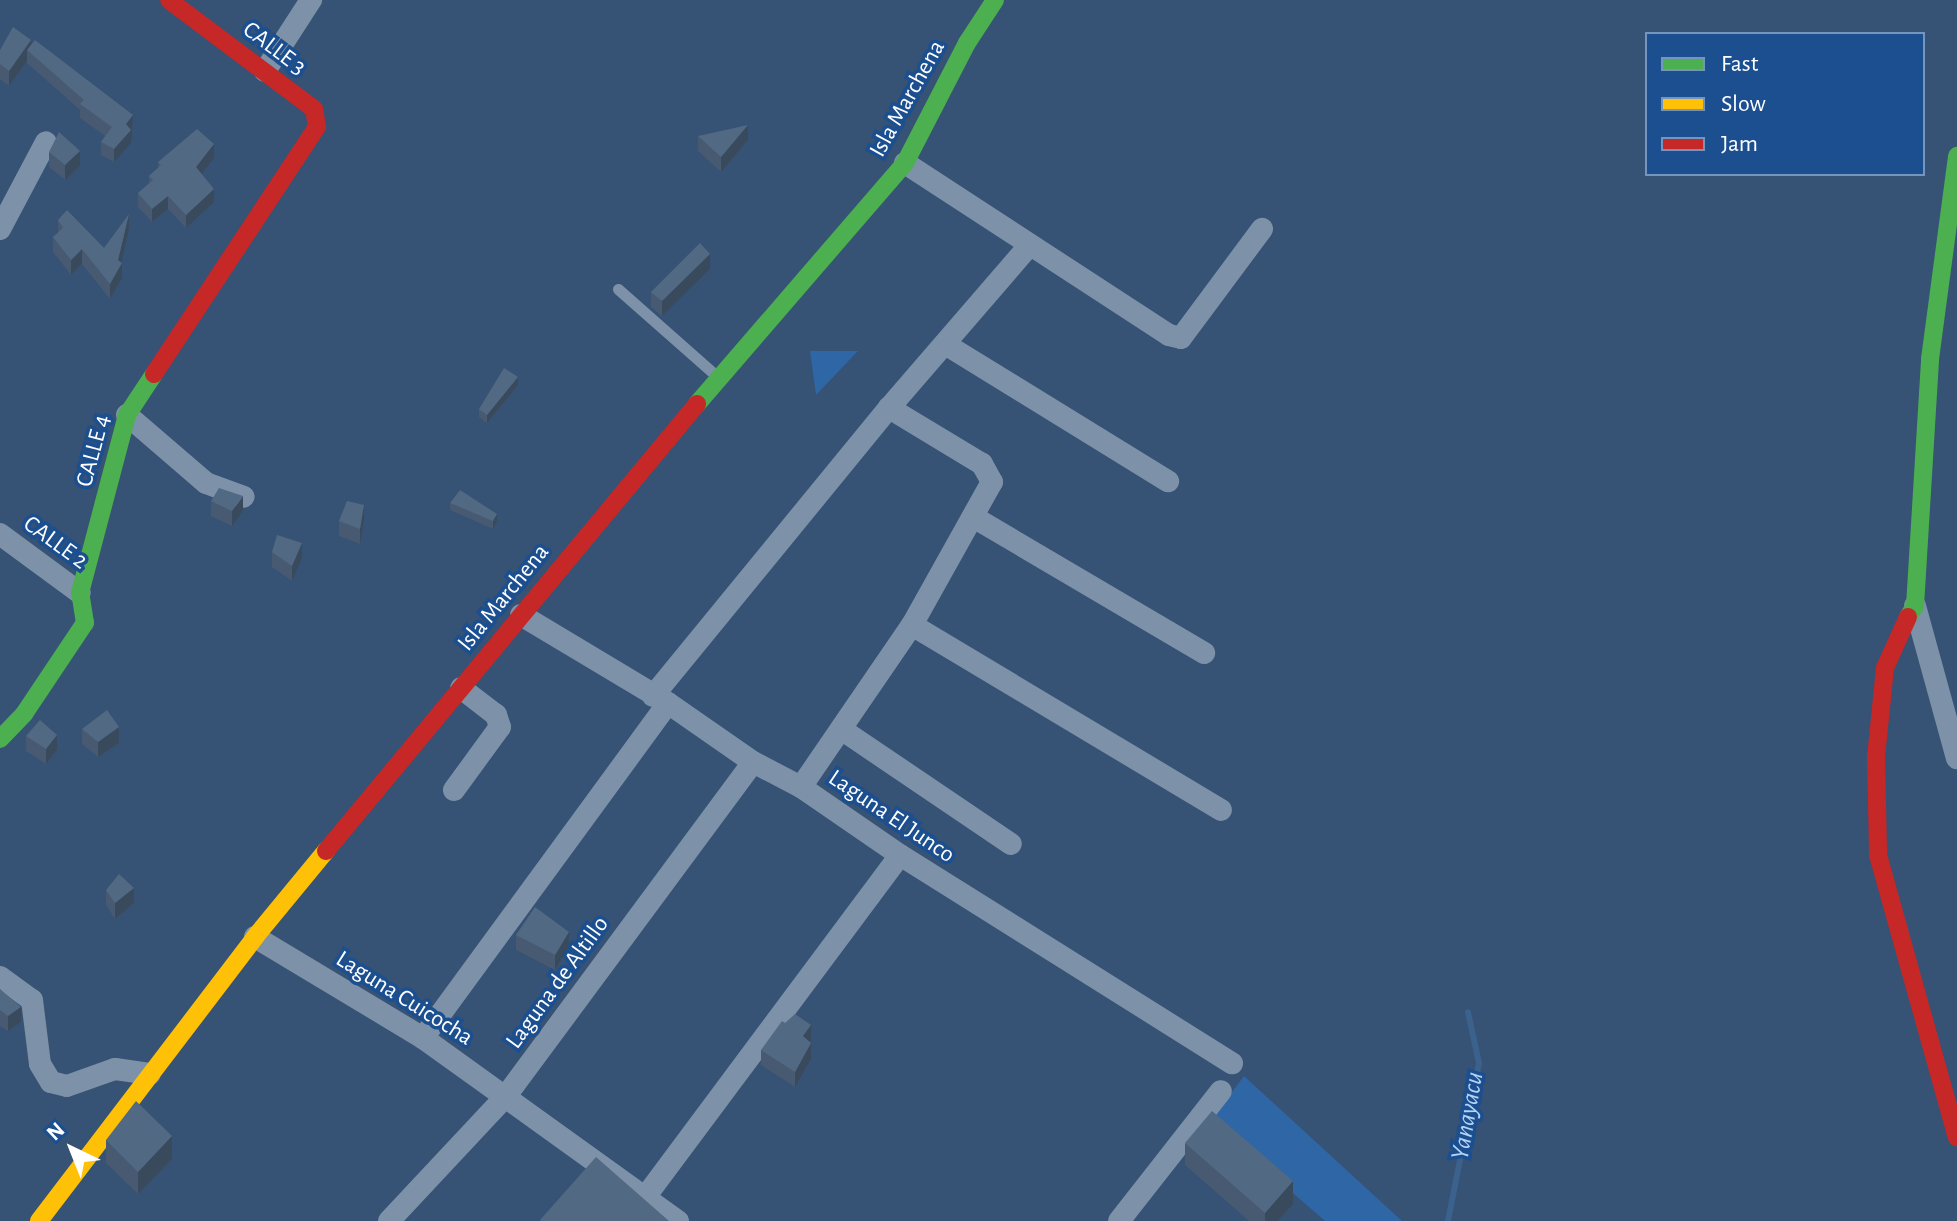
<!DOCTYPE html>
<html>
<head>
<meta charset="utf-8">
<style>
  body { margin:0 }
  #map { position:relative; width:1957px; height:1221px; overflow:hidden; background:#365274; font-family:"Alegreya Sans",sans-serif }
  div>[style] { position:absolute }
  .green>* { inset:0; background:#2f66a5 }
  .stream>* { height:6px; margin:-3px; padding:0 3px; transform-origin:3px; border-radius:3px; background:#3b618d }
  .lane>* { height:11px; margin:-5.5px; padding:0 5.5px; transform-origin:5.5px; border-radius:5.5px; background:#7d92a8 }
  .street>* { height:22px; margin:-11px; padding:0 11px; transform-origin:11px; border-radius:11px; background:#7d92a8 }
  .fast>* { height:18px; margin:-9px; padding:0 9px; transform-origin:9px; border-radius:9px; background:#4caf50 }
  .slow>* { height:18px; margin:-9px; padding:0 9px; transform-origin:9px; border-radius:9px; background:#ffc107 }
  .jam>* { height:18px; margin:-9px; padding:0 9px; transform-origin:9px; border-radius:9px; background:#c62828 }
  .wall>* { inset:0; background:#475a72 }
  .shaded-wall>* { inset:0; background:#394a5c }
  .building>* { inset:0; background:#526984 }
  span { translate:-50% -50%; white-space:nowrap; text-align:center; line-height:1.15; -webkit-text-stroke:7px #1b4f8f; paint-order:stroke }
  .street-label { font-size:24px; color:#fff }
  .water-label { font-size:26px; color:#b5d3f5; font-style:italic }
  .legend { position:absolute; left:1645px; top:32px; width:280px; height:144px; box-sizing:border-box; background:#1b4f8f; border:2px solid #7695bc; margin:0; padding:10px 14px; list-style:none; font-size:24px; color:#fff }
  .legend li { display:flex; align-items:center; gap:16px; height:40px }
  .legend b { width:40px; border:2px solid #7695bc }
  .north { position:absolute; left:32px; top:1109px; width:80px; height:80px; -webkit-text-stroke:6px #1b4f8f; paint-order:stroke; rotate:317deg; font-size:22px; font-weight:700; line-height:32px; text-align:center; color:#fff }
  .north::after { content:''; display:block; margin:auto; width:28px; height:36px; background:#fff; clip-path:polygon(50% 0,100% 100%,50% 72%,0 100%) }
</style>
</head>
<body>
<div id="map">
  <div class="green">
    <div style="clip-path:polygon(810px 351px,858px 351px,816px 395px)"></div>
    <div style="clip-path:polygon(1244px 1076px,1402px 1221px,1325px 1221px,1210px 1121px)"></div>
  </div>
  <div class="stream">
    <div style="left:1448px;top:1221px;width:161px;rotate:-78.9deg"></div>
    <div style="left:1479px;top:1063px;width:52px;rotate:-102.2deg"></div>
  </div>
  <div class="lane">
    <div style="left:618px;top:289px;width:135px;rotate:41.4deg"></div>
  </div>
  <div class="street">
    <div style="left:265px;top:71px;width:85px;rotate:-57.1deg"></div>
    <div style="left:905px;top:163px;width:315px;rotate:33.1deg"></div>
    <div style="left:1169px;top:335px;width:12px;rotate:14deg"></div>
    <div style="left:1181px;top:338px;width:136px;rotate:-53.4deg"></div>
    <div style="left:0;top:229px;width:98px;rotate:-62.1deg"></div>
    <div style="left:945px;top:344px;width:262px;rotate:31.6deg"></div>
    <div style="left:127px;top:415px;width:104px;rotate:40.7deg"></div>
    <div style="left:206px;top:483px;width:40px;rotate:20.2deg"></div>
    <div style="left:975px;top:518px;width:266px;rotate:30.5deg"></div>
    <div style="left:0;top:534px;width:99px;rotate:36.4deg"></div>
    <div style="left:1915px;top:606px;width:158px;rotate:74.6deg"></div>
    <div style="left:521px;top:615px;width:171px;rotate:30.9deg"></div>
    <div style="left:668px;top:703px;width:103px;rotate:34.8deg"></div>
    <div style="left:753px;top:762px;width:54px;rotate:27.5deg"></div>
    <div style="left:801px;top:787px;width:120px;rotate:34.5deg"></div>
    <div style="left:900px;top:855px;width:392px;rotate:32.1deg"></div>
    <div style="left:912px;top:625px;width:360px;rotate:30.9deg"></div>
    <div style="left:653px;top:696px;width:372px;rotate:-50.7deg"></div>
    <div style="left:889px;top:408px;width:214px;rotate:-49.2deg"></div>
    <div style="left:841px;top:729px;width:205px;rotate:34.1deg"></div>
    <div style="left:801px;top:787px;width:196px;rotate:-55.6deg"></div>
    <div style="left:912px;top:625px;width:164px;rotate:-60.8deg"></div>
    <div style="left:992px;top:482px;width:21px;rotate:-119deg"></div>
    <div style="left:982px;top:464px;width:109px;rotate:-148.9deg"></div>
    <div style="left:454px;top:790px;width:78px;rotate:-53.9deg"></div>
    <div style="left:500px;top:727px;width:13px;rotate:-108deg"></div>
    <div style="left:496px;top:715px;width:44px;rotate:-142.4deg"></div>
    <div style="left:255px;top:937px;width:196px;rotate:31deg"></div>
    <div style="left:423px;top:1038px;width:314px;rotate:35.7deg"></div>
    <div style="left:0;top:977px;width:39px;rotate:36deg"></div>
    <div style="left:32px;top:1000px;width:64px;rotate:82.9deg"></div>
    <div style="left:40px;top:1064px;width:21px;rotate:59deg"></div>
    <div style="left:51px;top:1082px;width:16px;rotate:14deg"></div>
    <div style="left:67px;top:1086px;width:51px;rotate:-19.5deg"></div>
    <div style="left:115px;top:1069px;width:35px;rotate:8deg"></div>
    <div style="left:423px;top:1038px;width:415px;rotate:-53.8deg"></div>
    <div style="left:646px;top:1196px;width:425px;rotate:-53.3deg"></div>
    <div style="left:389px;top:1221px;width:171px;rotate:-46.9deg"></div>
    <div style="left:506px;top:1096px;width:415px;rotate:-53.5deg"></div>
    <div style="left:1119px;top:1221px;width:165px;rotate:-51.9deg"></div>
  </div>
  <div class="fast">
    <div style="left:697px;top:404px;width:318px;rotate:-49.2deg"></div>
    <div style="left:905px;top:163px;width:135px;rotate:-62.7deg"></div>
    <div style="left:967px;top:43px;width:51px;rotate:-56.9deg"></div>
    <div style="left:1908px;top:617px;width:13px;rotate:-58deg"></div>
    <div style="left:1915px;top:606px;width:247px;rotate:-86.5deg"></div>
    <div style="left:1930px;top:359px;width:205px;rotate:-82.4deg"></div>
    <div style="left:0;top:739px;width:35px;rotate:-46deg"></div>
    <div style="left:24px;top:714px;width:110px;rotate:-56.2deg"></div>
    <div style="left:85px;top:623px;width:30px;rotate:-99deg"></div>
    <div style="left:80px;top:593px;width:184px;rotate:-75.2deg"></div>
    <div style="left:127px;top:415px;width:49px;rotate:-56.6deg"></div>
  </div>
  <div class="slow">
    <div style="left:39px;top:1221px;width:357px;rotate:-52.7deg"></div>
    <div style="left:255px;top:937px;width:112px;rotate:-50.5deg"></div>
  </div>
  <div class="jam">
    <div style="left:154px;top:374px;width:296px;rotate:-56.6deg"></div>
    <div style="left:317px;top:127px;width:18px;rotate:-99deg"></div>
    <div style="left:314px;top:109px;width:181px;rotate:-143.1deg"></div>
    <div style="left:1908px;top:617px;width:56px;rotate:114.3deg"></div>
    <div style="left:1885px;top:668px;width:88px;rotate:95.8deg"></div>
    <div style="left:1876px;top:756px;width:99px;rotate:88.8deg"></div>
    <div style="left:1878px;top:855px;width:293px;rotate:74.4deg"></div>
    <div style="left:326px;top:851px;width:581px;rotate:-50.31deg"></div>
  </div>
  <div class="wall">
    <div style="clip-path:polygon(31px 45px,133px 128px,131px 130px,131px 143px,114px 162px,101px 155px,101px 142px,105px 136px,80px 118px,80px 110px,27px 63px,27px 61px,9px 86px,0 79px,0 50px)"></div>
    <div style="clip-path:polygon(698px 136px,748px 140px,721px 172px,698px 151px)"></div>
    <div style="clip-path:polygon(49px 152px,80px 166px,65px 180px,49px 167px)"></div>
    <div style="clip-path:polygon(214px 158px,201px 174px,214px 202px,186px 228px,168px 209px,152px 222px,138px 207px,138px 193px,149px 183px,149px 176px,158px 168px,158px 162px)"></div>
    <div style="clip-path:polygon(58px 220px,104px 248px,129px 229px,121px 263px,122px 278px,110px 299px,82px 264px,71px 275px,53px 252px,53px 237px,58px 233px)"></div>
    <div style="clip-path:polygon(710px 269px,662px 316px,651px 307px,651px 292px)"></div>
    <div style="clip-path:polygon(518px 385px,487px 423px,479px 417px,479px 409px)"></div>
    <div style="clip-path:polygon(211px 501px,243px 511px,232px 526px,211px 516px)"></div>
    <div style="clip-path:polygon(450px 503px,497px 521px,493px 529px,450px 510px)"></div>
    <div style="clip-path:polygon(364px 520px,360px 544px,339px 536px,339px 521px)"></div>
    <div style="clip-path:polygon(272px 552px,302px 558px,292px 581px,272px 567px)"></div>
    <div style="clip-path:polygon(82px 729px,119px 743px,98px 757px,82px 744px)"></div>
    <div style="clip-path:polygon(26px 736px,57px 750px,46px 764px,26px 751px)"></div>
    <div style="clip-path:polygon(106px 890px,134px 903px,115px 919px,106px 905px)"></div>
    <div style="clip-path:polygon(516px 935px,569px 947px,555px 970px,516px 950px)"></div>
    <div style="clip-path:polygon(0 989px,21px 1022px,8px 1031px,0 1026px)"></div>
    <div style="clip-path:polygon(811px 1040px,810px 1042px,811px 1059px,795px 1087px,761px 1065px,761px 1050px)"></div>
    <div style="clip-path:polygon(106px 1140px,172px 1159px,138px 1194px,106px 1163px)"></div>
    <div style="clip-path:polygon(1185px 1143px,1293px 1204px,1278px 1221px,1249px 1221px,1185px 1165px)"></div>
  </div>
  <div class="shaded-wall">
    <div style="clip-path:polygon(31px 40px,31px 53px,27px 50px,27px 61px,9px 86px,9px 71px)"></div>
    <div style="clip-path:polygon(133px 115px,131px 143px,114px 162px,114px 149px,126px 124px)"></div>
    <div style="clip-path:polygon(748px 125px,748px 140px,721px 172px,721px 157px)"></div>
    <div style="clip-path:polygon(214px 144px,214px 158px,196px 181px,196px 167px)"></div>
    <div style="clip-path:polygon(80px 151px,80px 166px,65px 180px,65px 165px)"></div>
    <div style="clip-path:polygon(214px 189px,214px 202px,186px 228px,186px 215px)"></div>
    <div style="clip-path:polygon(168px 196px,168px 209px,152px 222px,152px 209px)"></div>
    <div style="clip-path:polygon(129px 214px,129px 229px,121px 265px,122px 263px,122px 278px,110px 299px,110px 284px,118px 260px)"></div>
    <div style="clip-path:polygon(82px 249px,82px 264px,71px 275px,71px 260px)"></div>
    <div style="clip-path:polygon(710px 254px,710px 269px,662px 316px,662px 301px)"></div>
    <div style="clip-path:polygon(518px 377px,518px 385px,487px 423px,487px 415px)"></div>
    <div style="clip-path:polygon(243px 496px,243px 511px,232px 526px,232px 511px)"></div>
    <div style="clip-path:polygon(364px 505px,364px 520px,360px 544px,360px 529px)"></div>
    <div style="clip-path:polygon(497px 514px,497px 521px,493px 529px,493px 521px)"></div>
    <div style="clip-path:polygon(302px 543px,302px 558px,292px 581px,292px 566px)"></div>
    <div style="clip-path:polygon(119px 727px,119px 743px,98px 757px,98px 742px)"></div>
    <div style="clip-path:polygon(57px 735px,57px 750px,46px 764px,46px 749px)"></div>
    <div style="clip-path:polygon(134px 888px,134px 903px,115px 919px,115px 903px)"></div>
    <div style="clip-path:polygon(569px 932px,569px 947px,555px 970px,555px 955px)"></div>
    <div style="clip-path:polygon(21px 1007px,21px 1022px,8px 1031px,8px 1016px)"></div>
    <div style="clip-path:polygon(811px 1025px,811px 1040px,803px 1052px,803px 1036px)"></div>
    <div style="clip-path:polygon(811px 1043px,811px 1059px,795px 1087px,795px 1072px)"></div>
    <div style="clip-path:polygon(172px 1136px,172px 1159px,138px 1194px,138px 1172px)"></div>
    <div style="clip-path:polygon(1293px 1181px,1293px 1204px,1278px 1221px,1265px 1221px,1265px 1213px)"></div>
  </div>
  <div class="building">
    <div style="clip-path:polygon(13px 27px,31px 40px,9px 71px,0 64px,0 50px)"></div>
    <div style="clip-path:polygon(35px 40px,133px 115px,126px 124px,131px 130px,114px 149px,101px 142px,112px 127px,80px 104px,84px 100px,27px 50px)"></div>
    <div style="clip-path:polygon(748px 125px,721px 157px,698px 136px)"></div>
    <div style="clip-path:polygon(197px 129px,214px 144px,196px 167px,214px 189px,186px 215px,168px 196px,152px 209px,138px 193px,153px 180px,149px 176px,161px 165px,158px 162px)"></div>
    <div style="clip-path:polygon(59px 132px,80px 151px,65px 165px,49px 152px)"></div>
    <div style="clip-path:polygon(67px 210px,104px 248px,129px 214px,118px 260px,122px 263px,110px 284px,82px 249px,71px 260px,53px 237px,63px 228px,58px 220px)"></div>
    <div style="clip-path:polygon(700px 243px,710px 254px,662px 301px,651px 292px)"></div>
    <div style="clip-path:polygon(504px 368px,518px 377px,487px 415px,479px 409px)"></div>
    <div style="clip-path:polygon(219px 488px,243px 496px,232px 511px,211px 501px)"></div>
    <div style="clip-path:polygon(460px 490px,497px 514px,493px 521px,450px 503px)"></div>
    <div style="clip-path:polygon(347px 501px,364px 505px,360px 529px,339px 521px)"></div>
    <div style="clip-path:polygon(277px 535px,302px 543px,292px 566px,272px 552px)"></div>
    <div style="clip-path:polygon(107px 710px,119px 727px,98px 742px,82px 729px)"></div>
    <div style="clip-path:polygon(40px 720px,57px 735px,46px 749px,26px 736px)"></div>
    <div style="clip-path:polygon(119px 874px,134px 888px,115px 903px,106px 890px)"></div>
    <div style="clip-path:polygon(535px 907px,569px 932px,555px 955px,516px 935px)"></div>
    <div style="clip-path:polygon(0 989px,21px 1007px,8px 1016px,0 1010px)"></div>
    <div style="clip-path:polygon(795px 1014px,811px 1025px,803px 1036px,811px 1043px,795px 1072px,761px 1050px,782px 1021px,785px 1023px)"></div>
    <div style="clip-path:polygon(136px 1101px,172px 1136px,138px 1172px,106px 1140px)"></div>
    <div style="clip-path:polygon(1212px 1111px,1293px 1181px,1265px 1213px,1185px 1143px)"></div>
    <div style="clip-path:polygon(596px 1157px,669px 1221px,541px 1221px,540px 1220px)"></div>
  </div>
  <div class="street-label">
    <span style="left:274px;top:49px;rotate:37deg">CALLE 3</span>
    <span style="left:908px;top:99px;rotate:-61deg">Isla Marchena</span>
    <span style="left:94px;top:451px;rotate:-75deg">CALLE 4</span>
    <span style="left:55px;top:543px;rotate:36deg">CALLE 2</span>
    <span style="left:504px;top:598px;rotate:-51deg">Isla Marchena</span>
    <span style="left:891px;top:817px;rotate:34deg">Laguna El Junco</span>
    <span style="left:558px;top:983px;rotate:-54deg">Laguna de Altillo</span>
    <span style="left:404px;top:999px;rotate:32deg">Laguna Cuicocha</span>
  </div>
  <div class="water-label">
    <span style="left:1468px;top:1116px;rotate:-80deg">Yanayacu</span>
  </div>
  <ul class="legend">
  <li><b style="height:10px;background:#4caf50"></b>Fast</li>
  <li><b style="height:10px;background:#ffc107"></b>Slow</li>
  <li><b style="height:10px;background:#c62828"></b>Jam</li>
  </ul>
  <div class="north">N</div>
</div>
</body>
</html>
